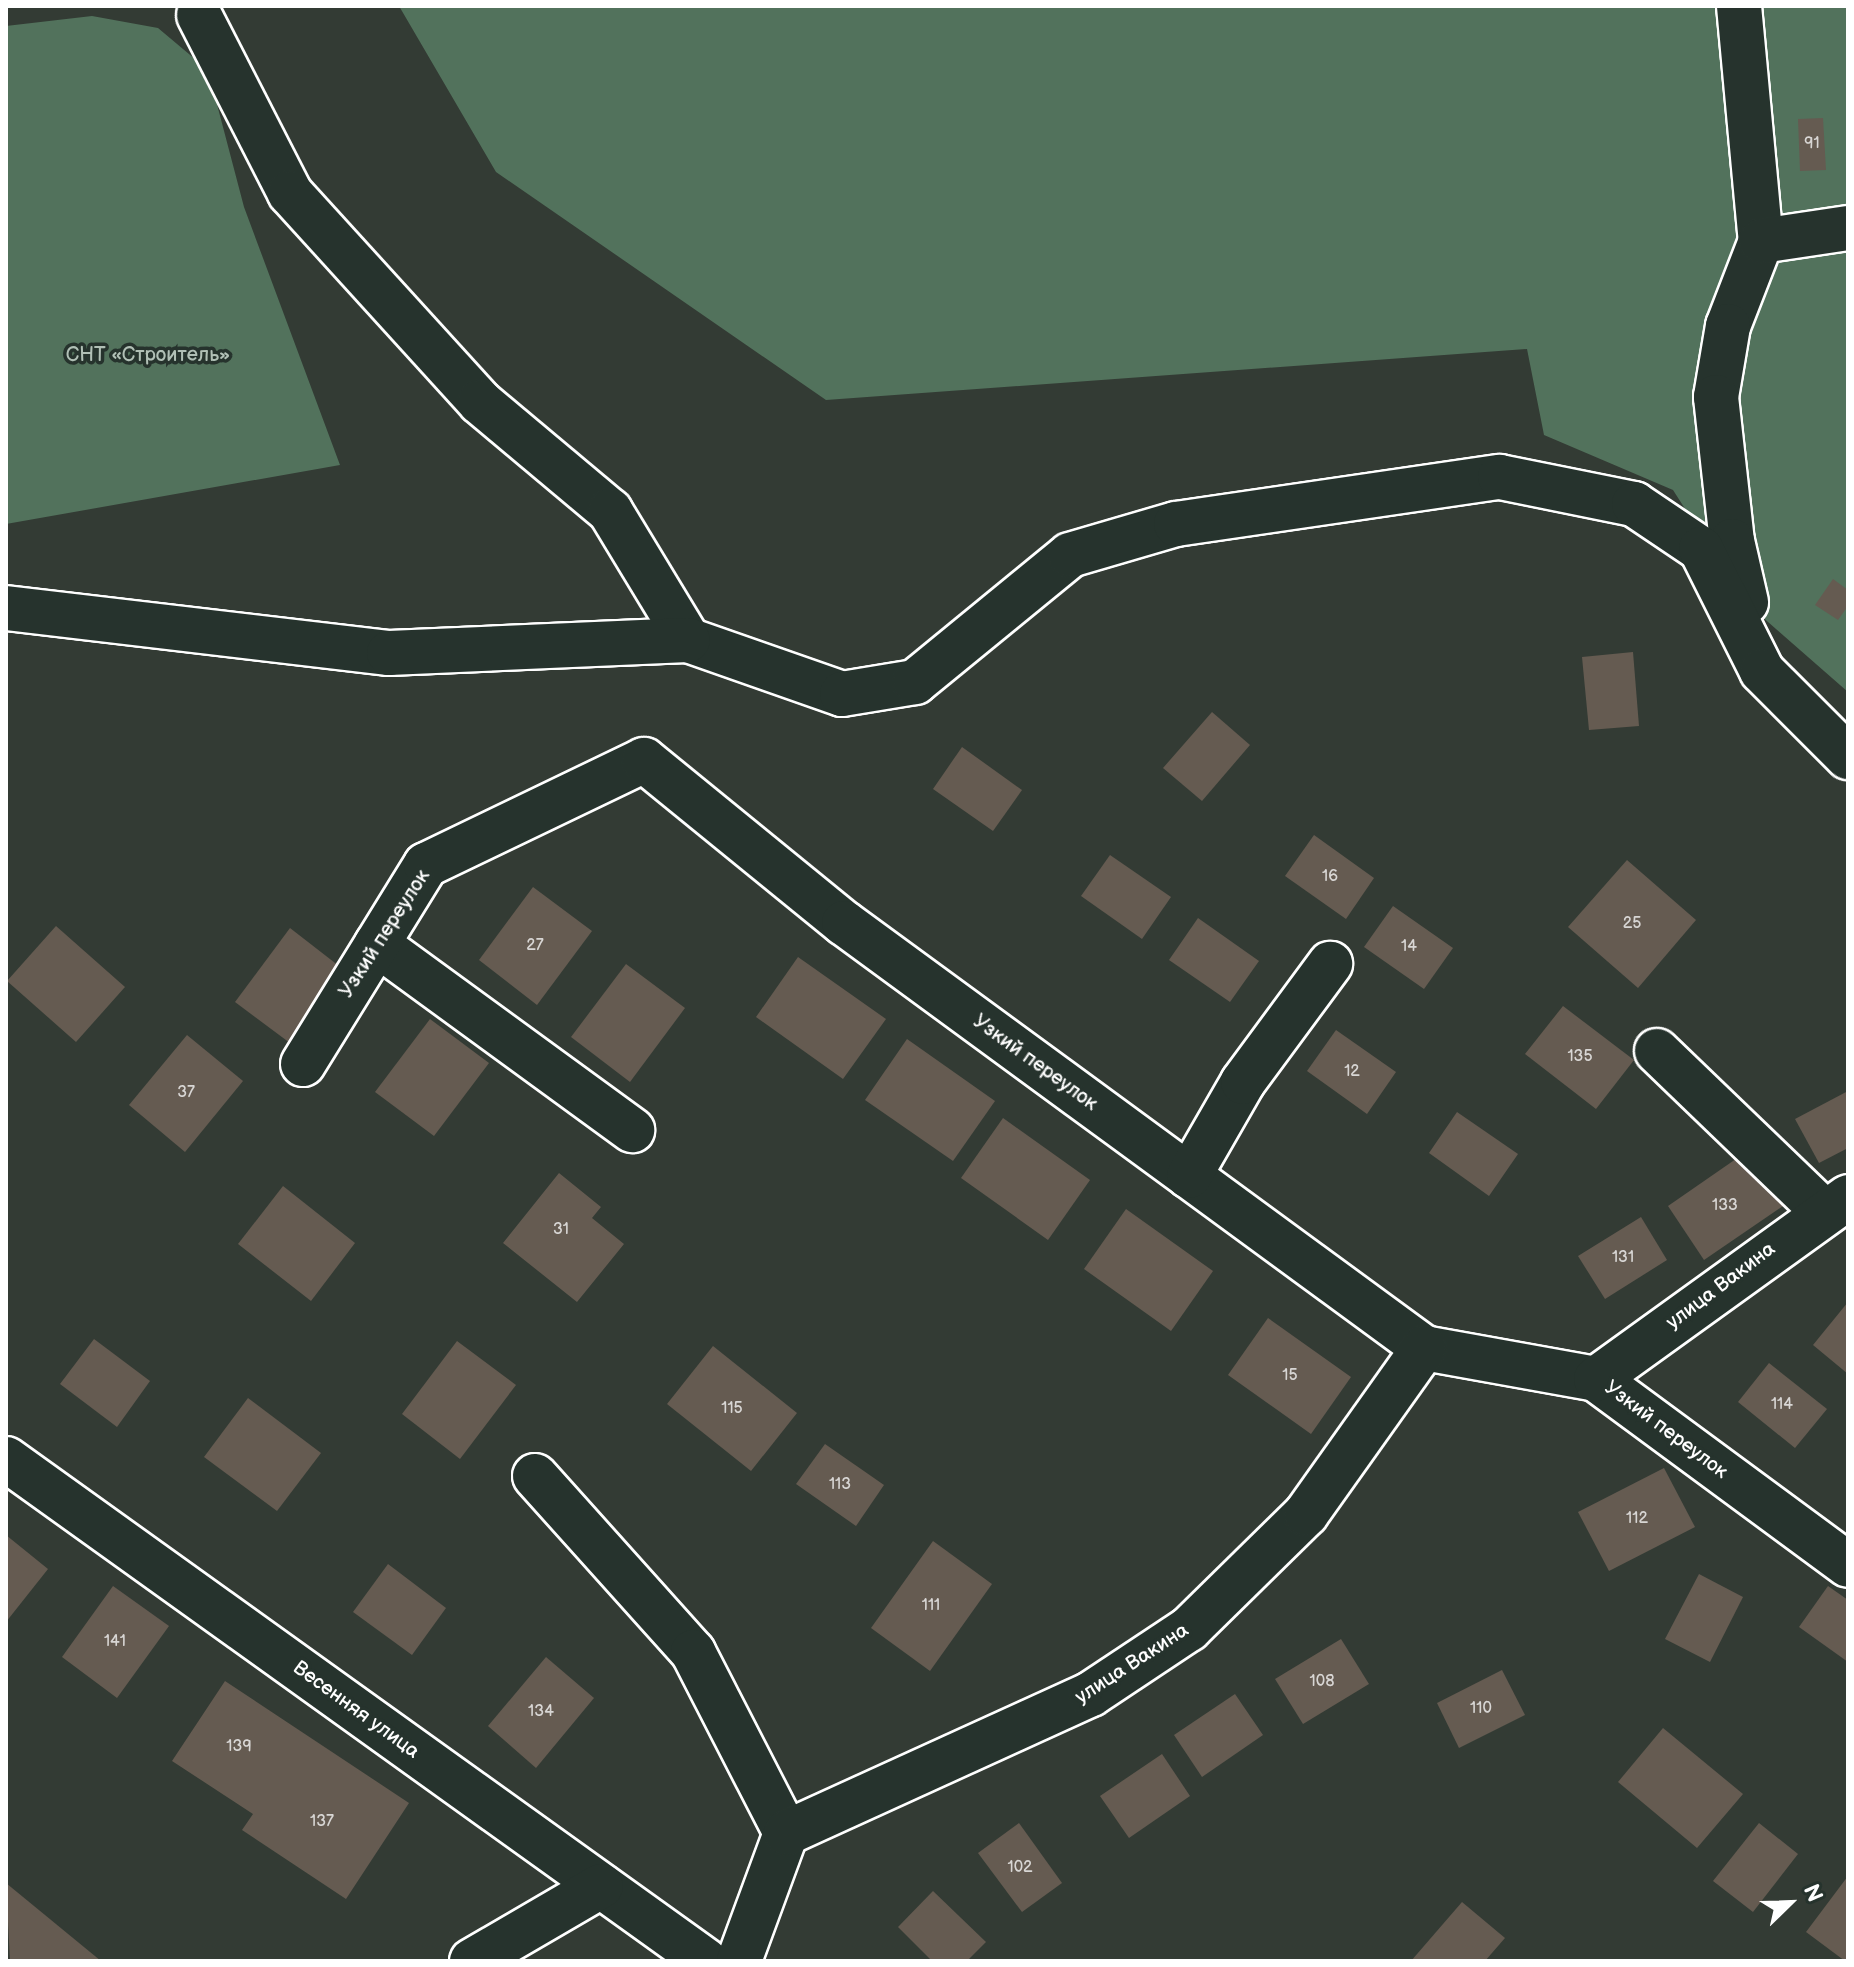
<!DOCTYPE html>
<html>
<head>
<meta charset="utf-8">
<style>
  body { margin:0 }
  #map { position:relative; width:1854px; height:1967px; overflow:hidden; background:#333b34; font-family:"Balsamiq Sans",sans-serif }
  div>[style] { position:absolute }
  .green>* { inset:0; background:#52725c }
  .building>* { inset:0; background:#655b51 }
  .roads { filter:drop-shadow(2px 0 #fff) drop-shadow(-2px 0 #fff) drop-shadow(0 2px #fff) drop-shadow(0 -2px #fff) }
  .minor>* { height:44px; margin:-22px; padding:0 22px; transform-origin:22px; border-radius:22px; background:#26332d }
  span { translate:-50% -50%; white-space:nowrap; text-align:center; line-height:1.15; -webkit-text-stroke:7px #26332d; paint-order:stroke }
  .number-label { font-size:16px; color:#d8d6d4 }
  .number-label span { -webkit-text-stroke-width:0 }
  .park-label { font-size:20px; color:#b1c0b6 }
  .street-label { font-size:20px; color:#fff }
  .frame { position:absolute; inset:0; border:8px solid #fff; pointer-events:none }
  .north { position:absolute; left:1750px; top:1863px; width:80px; height:80px; -webkit-text-stroke:6px #26332d; paint-order:stroke; rotate:67deg; font-size:22px; font-weight:700; line-height:32px; text-align:center; color:#fff }
  .north::after { content:''; display:block; margin:auto; width:28px; height:36px; background:#fff; clip-path:polygon(50% 0,100% 100%,50% 72%,0 100%) }
</style>
</head>
<body>
<div id="map">
  <div class="green">
    <div style="clip-path:polygon(399px 6px,1848px 6px,1848px 692px,1744px 601px,1673px 490px,1544px 435px,1527px 349px,826px 400px,496px 172px)"></div>
    <div style="clip-path:polygon(92px 16px,158px 28px,208px 70px,244px 207px,340px 465px,6px 524px,6px 26px)"></div>
  </div>
  <div class="building">
    <div style="clip-path:polygon(1823px 118px,1826px 170px,1800px 171px,1798px 119px)"></div>
    <div style="clip-path:polygon(1833px 579px,1848px 590px,1848px 606px,1838px 620px,1815px 605px)"></div>
    <div style="clip-path:polygon(1633px 652px,1639px 726px,1589px 730px,1582px 657px)"></div>
    <div style="clip-path:polygon(1212px 712px,1250px 745px,1202px 801px,1163px 768px)"></div>
    <div style="clip-path:polygon(962px 747px,1022px 790px,993px 831px,933px 789px)"></div>
    <div style="clip-path:polygon(1314px 835px,1374px 878px,1346px 919px,1285px 876px)"></div>
    <div style="clip-path:polygon(1110px 855px,1171px 897px,1142px 939px,1081px 896px)"></div>
    <div style="clip-path:polygon(1627px 860px,1696px 920px,1638px 988px,1568px 927px)"></div>
    <div style="clip-path:polygon(533px 887px,592px 931px,537px 1005px,479px 960px)"></div>
    <div style="clip-path:polygon(1393px 906px,1453px 948px,1424px 989px,1364px 947px)"></div>
    <div style="clip-path:polygon(1198px 918px,1259px 961px,1230px 1002px,1169px 960px)"></div>
    <div style="clip-path:polygon(56px 926px,125px 987px,76px 1042px,7px 981px)"></div>
    <div style="clip-path:polygon(290px 928px,348px 973px,294px 1046px,235px 1002px)"></div>
    <div style="clip-path:polygon(798px 957px,886px 1019px,843px 1079px,756px 1017px)"></div>
    <div style="clip-path:polygon(626px 964px,685px 1008px,630px 1082px,571px 1037px)"></div>
    <div style="clip-path:polygon(1563px 1006px,1634px 1060px,1596px 1109px,1525px 1054px)"></div>
    <div style="clip-path:polygon(430px 1019px,489px 1063px,434px 1136px,375px 1092px)"></div>
    <div style="clip-path:polygon(1336px 1030px,1396px 1072px,1367px 1114px,1307px 1071px)"></div>
    <div style="clip-path:polygon(187px 1035px,243px 1081px,185px 1152px,129px 1105px)"></div>
    <div style="clip-path:polygon(907px 1039px,995px 1101px,953px 1161px,865px 1100px)"></div>
    <div style="clip-path:polygon(1848px 1091px,1848px 1148px,1819px 1163px,1795px 1119px)"></div>
    <div style="clip-path:polygon(1457px 1112px,1518px 1154px,1489px 1196px,1429px 1153px)"></div>
    <div style="clip-path:polygon(1003px 1118px,1090px 1180px,1048px 1240px,961px 1178px)"></div>
    <div style="clip-path:polygon(1746px 1152px,1783px 1206px,1704px 1260px,1668px 1206px)"></div>
    <div style="clip-path:polygon(559px 1173px,601px 1207px,592px 1218px,624px 1244px,577px 1302px,503px 1243px)"></div>
    <div style="clip-path:polygon(283px 1186px,355px 1243px,311px 1301px,238px 1244px)"></div>
    <div style="clip-path:polygon(1126px 1209px,1213px 1271px,1171px 1331px,1084px 1269px)"></div>
    <div style="clip-path:polygon(1641px 1217px,1667px 1260px,1605px 1299px,1578px 1256px)"></div>
    <div style="clip-path:polygon(1848px 1302px,1848px 1374px,1813px 1345px)"></div>
    <div style="clip-path:polygon(1268px 1318px,1351px 1377px,1311px 1434px,1228px 1375px)"></div>
    <div style="clip-path:polygon(94px 1339px,150px 1381px,117px 1427px,60px 1384px)"></div>
    <div style="clip-path:polygon(457px 1341px,516px 1385px,460px 1459px,402px 1414px)"></div>
    <div style="clip-path:polygon(713px 1346px,797px 1413px,751px 1471px,667px 1404px)"></div>
    <div style="clip-path:polygon(1769px 1363px,1827px 1409px,1795px 1448px,1738px 1402px)"></div>
    <div style="clip-path:polygon(248px 1398px,321px 1453px,277px 1511px,204px 1457px)"></div>
    <div style="clip-path:polygon(825px 1444px,884px 1485px,856px 1526px,796px 1484px)"></div>
    <div style="clip-path:polygon(1664px 1468px,1695px 1527px,1609px 1571px,1578px 1512px)"></div>
    <div style="clip-path:polygon(6px 1535px,48px 1569px,6px 1622px)"></div>
    <div style="clip-path:polygon(933px 1541px,992px 1584px,930px 1671px,871px 1628px)"></div>
    <div style="clip-path:polygon(388px 1564px,446px 1608px,412px 1655px,353px 1612px)"></div>
    <div style="clip-path:polygon(1699px 1574px,1743px 1597px,1710px 1662px,1665px 1639px)"></div>
    <div style="clip-path:polygon(113px 1586px,169px 1626px,117px 1698px,62px 1657px)"></div>
    <div style="clip-path:polygon(1828px 1586px,1848px 1600px,1848px 1662px,1799px 1627px)"></div>
    <div style="clip-path:polygon(1341px 1639px,1369px 1684px,1303px 1724px,1275px 1679px)"></div>
    <div style="clip-path:polygon(546px 1657px,594px 1698px,536px 1768px,488px 1726px)"></div>
    <div style="clip-path:polygon(1502px 1670px,1525px 1715px,1459px 1748px,1437px 1703px)"></div>
    <div style="clip-path:polygon(225px 1681px,409px 1803px,346px 1899px,242px 1830px,253px 1814px,172px 1761px)"></div>
    <div style="clip-path:polygon(1235px 1694px,1263px 1735px,1202px 1777px,1174px 1735px)"></div>
    <div style="clip-path:polygon(1663px 1728px,1743px 1794px,1697px 1848px,1618px 1782px)"></div>
    <div style="clip-path:polygon(1162px 1754px,1190px 1796px,1129px 1838px,1100px 1796px)"></div>
    <div style="clip-path:polygon(1019px 1823px,1062px 1883px,1022px 1912px,978px 1853px)"></div>
    <div style="clip-path:polygon(1759px 1823px,1798px 1854px,1753px 1912px,1713px 1881px)"></div>
    <div style="clip-path:polygon(1848px 1876px,1848px 1961px,1845px 1961px,1806px 1932px)"></div>
    <div style="clip-path:polygon(6px 1883px,101px 1961px,10px 1961px)"></div>
    <div style="clip-path:polygon(933px 1891px,986px 1942px,967px 1961px,932px 1961px,898px 1927px)"></div>
    <div style="clip-path:polygon(1462px 1902px,1505px 1938px,1485px 1961px,1411px 1961px)"></div>
  </div>
  <div class="roads">
    <div class="minor">
      <div style="left:1739px;top:6px;width:236px;rotate:84.7deg"></div>
      <div style="left:1761px;top:241px;width:91px;rotate:111.2deg"></div>
      <div style="left:1728px;top:326px;width:72px;rotate:99.6deg"></div>
      <div style="left:1716px;top:397px;width:145px;rotate:83.7deg"></div>
      <div style="left:1732px;top:541px;width:63px;rotate:77.1deg"></div>
      <div style="left:199px;top:15px;width:200px;rotate:62.9deg"></div>
      <div style="left:290px;top:193px;width:282px;rotate:47.7deg"></div>
      <div style="left:480px;top:402px;width:170px;rotate:40deg"></div>
      <div style="left:610px;top:511px;width:151px;rotate:58.8deg"></div>
      <div style="left:688px;top:640px;width:163px;rotate:19.3deg"></div>
      <div style="left:842px;top:694px;width:74px;rotate:-9.3deg"></div>
      <div style="left:915px;top:682px;width:200px;rotate:-39.3deg"></div>
      <div style="left:1070px;top:555px;width:110px;rotate:-16.3deg"></div>
      <div style="left:1176px;top:524px;width:327px;rotate:-8.3deg"></div>
      <div style="left:1500px;top:477px;width:137px;rotate:11.4deg"></div>
      <div style="left:1634px;top:504px;width:81px;rotate:33.9deg"></div>
      <div style="left:1701px;top:549px;width:136px;rotate:63.4deg"></div>
      <div style="left:1762px;top:671px;width:122px;rotate:45deg"></div>
      <div style="left:1761px;top:241px;width:88px;rotate:-8.5deg"></div>
      <div style="left:6px;top:608px;width:386px;rotate:6.7deg"></div>
      <div style="left:389px;top:653px;width:299px;rotate:-2.5deg"></div>
      <div style="left:377px;top:944px;width:316px;rotate:36.1deg"></div>
      <div style="left:1657px;top:1051px;width:229px;rotate:43.9deg"></div>
      <div style="left:303px;top:1064px;width:234px;rotate:-58.3deg"></div>
      <div style="left:426px;top:865px;width:242px;rotate:-25.7deg"></div>
      <div style="left:644px;top:760px;width:258px;rotate:39.2deg"></div>
      <div style="left:844px;top:923px;width:719px;rotate:36.23deg"></div>
      <div style="left:1424px;top:1348px;width:175px;rotate:10.2deg"></div>
      <div style="left:1596px;top:1379px;width:313px;rotate:36.4deg"></div>
      <div style="left:1189px;top:1176px;width:108px;rotate:-60.1deg"></div>
      <div style="left:1243px;top:1082px;width:147px;rotate:-53.6deg"></div>
      <div style="left:1596px;top:1379px;width:311px;rotate:-35.8deg"></div>
      <div style="left:6px;top:1459px;width:861px;rotate:35.65deg"></div>
      <div style="left:535px;top:1476px;width:237px;rotate:48.1deg"></div>
      <div style="left:693px;top:1652px;width:203px;rotate:62.8deg"></div>
      <div style="left:786px;top:1833px;width:136px;rotate:110.2deg"></div>
      <div style="left:786px;top:1833px;width:335px;rotate:-24.5deg"></div>
      <div style="left:1091px;top:1694px;width:118px;rotate:-33.6deg"></div>
      <div style="left:1189px;top:1629px;width:164px;rotate:-44.5deg"></div>
      <div style="left:1306px;top:1514px;width:204px;rotate:-54.6deg"></div>
      <div style="left:472px;top:1961px;width:149px;rotate:-30.2deg"></div>
    </div>
  </div>
  <div class="number-label">
    <span style="left:1812px;top:144px">91</span>
    <span style="left:1330px;top:877px">16</span>
    <span style="left:1632px;top:924px">25</span>
    <span style="left:535px;top:946px">27</span>
    <span style="left:1409px;top:947px">14</span>
    <span style="left:1580px;top:1057px">135</span>
    <span style="left:1352px;top:1072px">12</span>
    <span style="left:186px;top:1093px">37</span>
    <span style="left:1725px;top:1206px">133</span>
    <span style="left:561px;top:1230px">31</span>
    <span style="left:1623px;top:1258px">131</span>
    <span style="left:1290px;top:1376px">15</span>
    <span style="left:1782px;top:1405px">114</span>
    <span style="left:732px;top:1409px">115</span>
    <span style="left:840px;top:1485px">113</span>
    <span style="left:1637px;top:1519px">112</span>
    <span style="left:931px;top:1606px">111</span>
    <span style="left:115px;top:1642px">141</span>
    <span style="left:1322px;top:1682px">108</span>
    <span style="left:1481px;top:1709px">110</span>
    <span style="left:541px;top:1712px">134</span>
    <span style="left:239px;top:1747px">139</span>
    <span style="left:322px;top:1822px">137</span>
    <span style="left:1020px;top:1868px">102</span>
  </div>
  <div class="park-label">
    <span style="left:148px;top:355px">СНТ «Строитель»</span>
  </div>
  <div class="street-label">
    <span style="left:385px;top:934px;rotate:-57deg">Узкий переулок</span>
    <span style="left:1035px;top:1063px;rotate:36deg">Узкий переулок</span>
    <span style="left:1721px;top:1286px;rotate:-37deg">улица Вакина</span>
    <span style="left:1666px;top:1430px;rotate:37deg">Узкий переулок</span>
    <span style="left:1132px;top:1664px;rotate:-33deg">улица Вакина</span>
    <span style="left:356px;top:1710px;rotate:36deg">Весенняя улица</span>
  </div>
  <div class="frame"></div>
  <div class="north">N</div>
</div>
</body>
</html>
